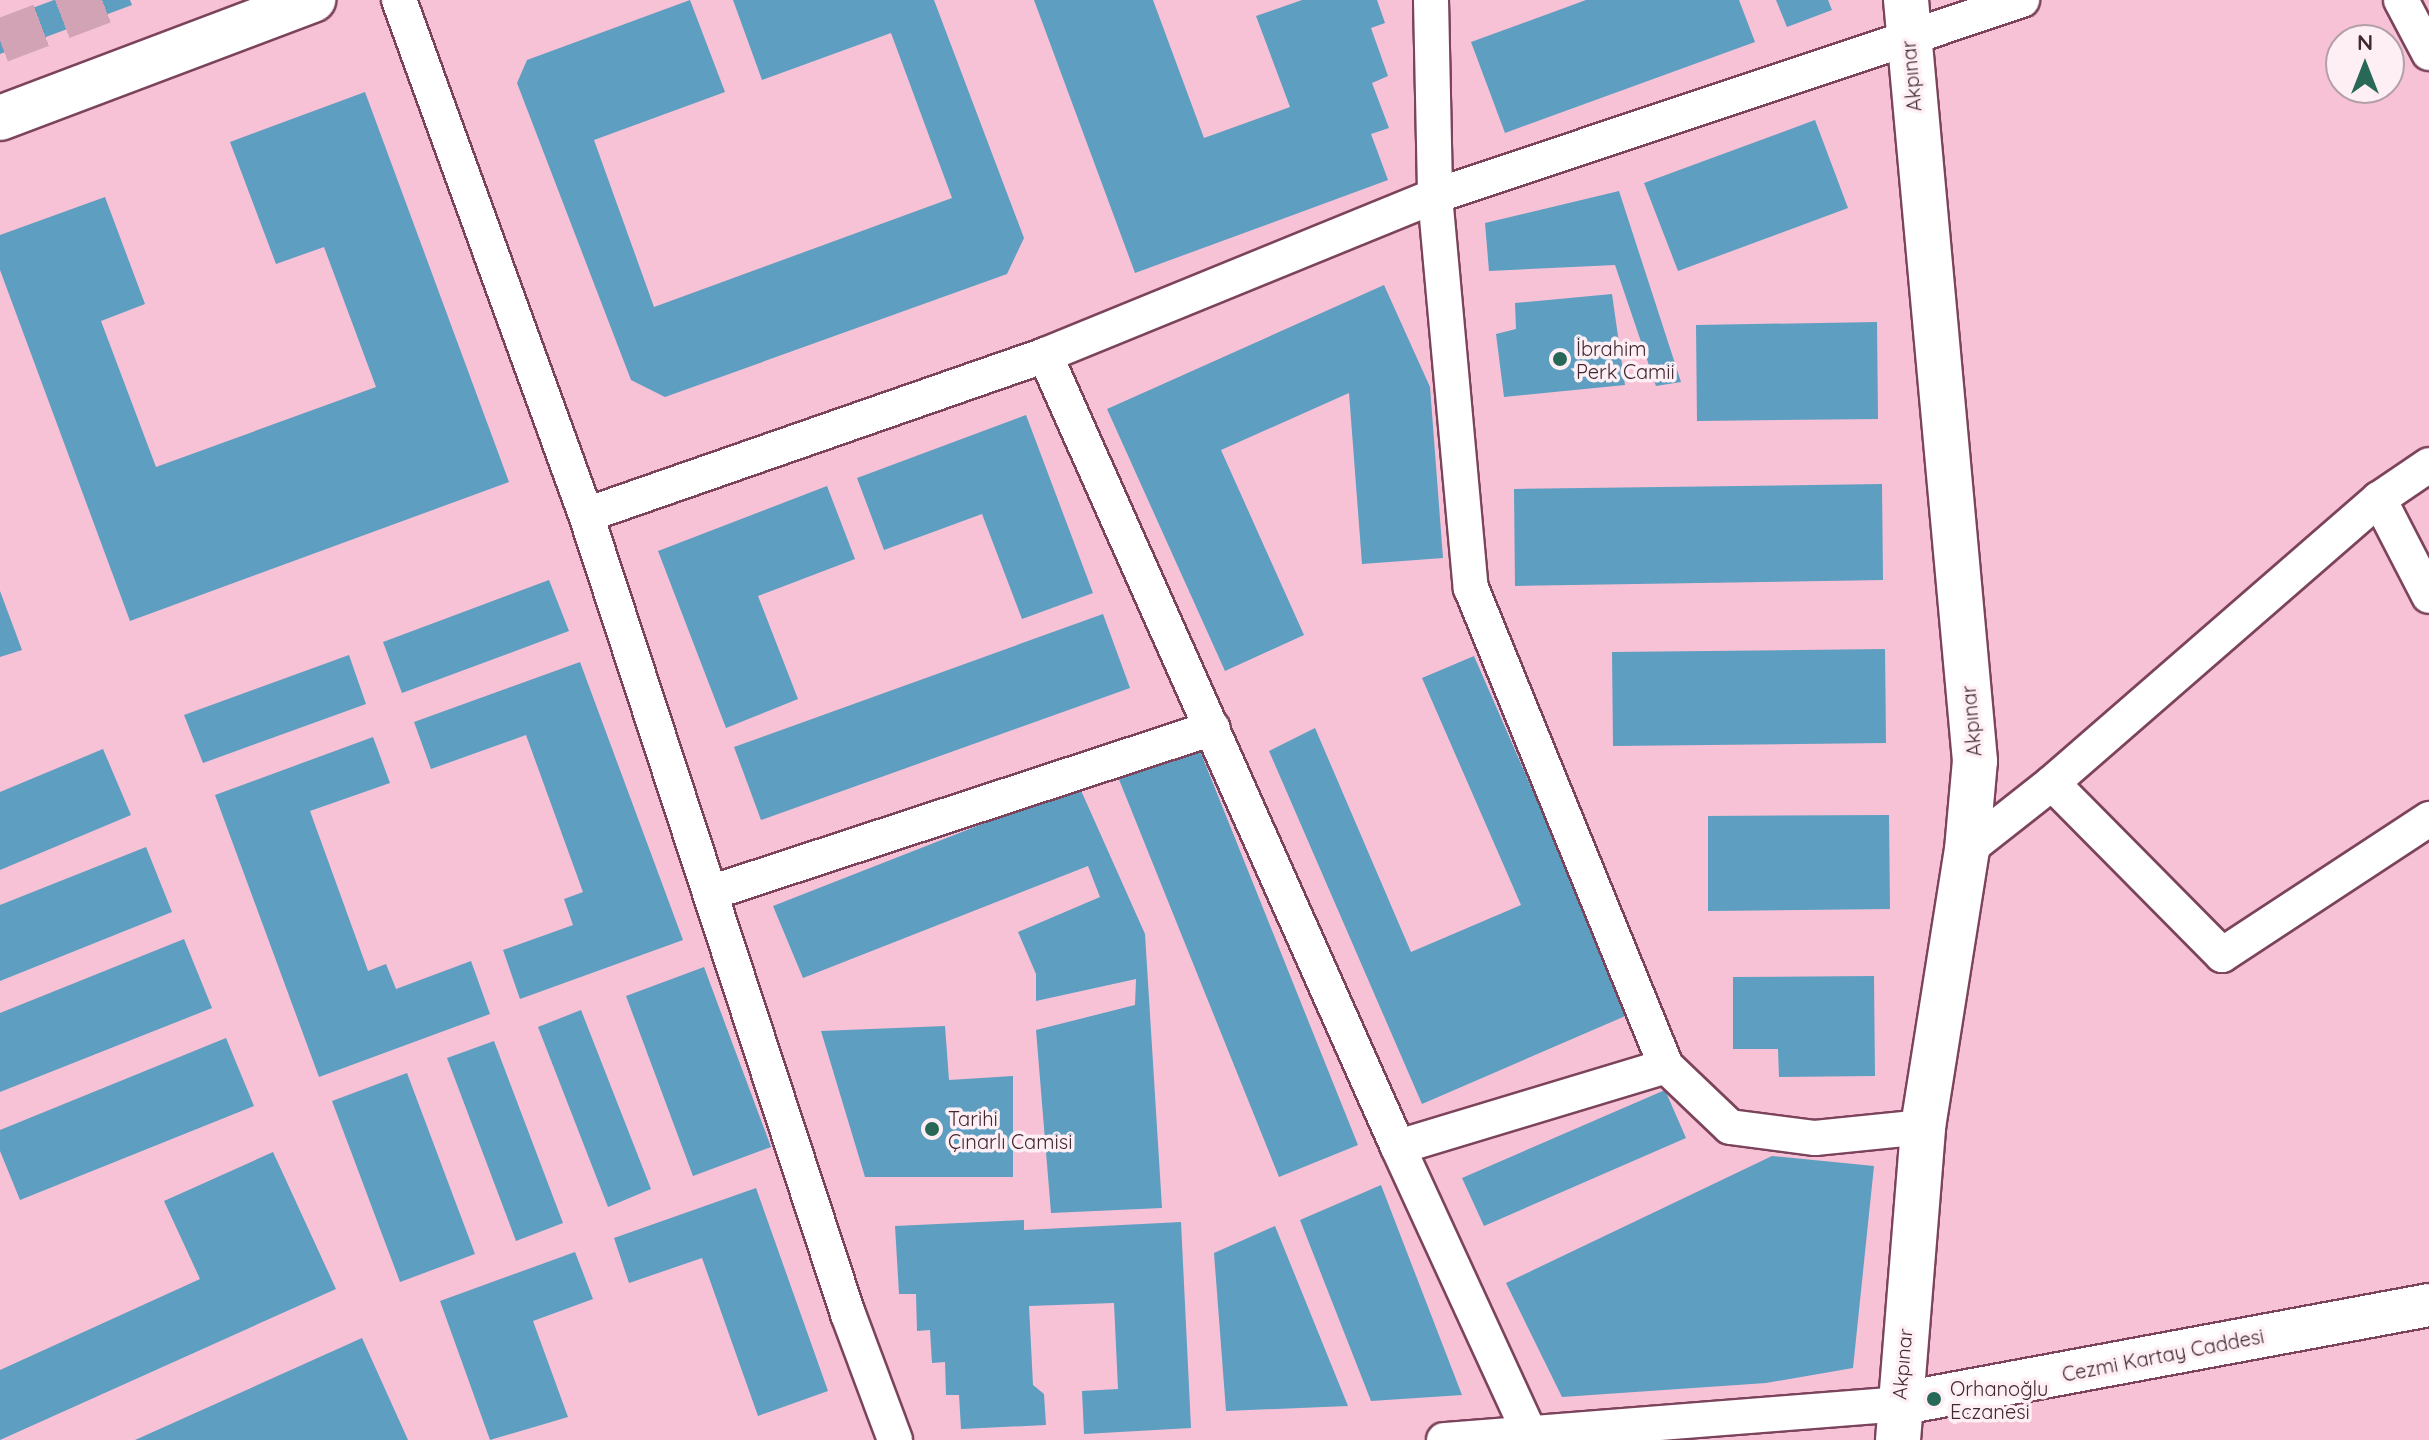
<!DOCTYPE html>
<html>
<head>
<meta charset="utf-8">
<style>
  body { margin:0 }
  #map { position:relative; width:2429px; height:1440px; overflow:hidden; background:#f7c2d6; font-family:Quicksand,sans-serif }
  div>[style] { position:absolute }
  .building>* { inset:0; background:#5e9ec0 }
  .trunk-tunnel>* { height:44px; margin-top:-22px; transform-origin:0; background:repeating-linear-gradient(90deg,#d2a3b5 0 44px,transparent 0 66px) }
  .roads { filter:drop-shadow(2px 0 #7c445c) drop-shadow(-2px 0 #7c445c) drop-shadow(0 2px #7c445c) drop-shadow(0 -2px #7c445c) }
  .minor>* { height:34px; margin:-17px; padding:0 17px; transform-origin:17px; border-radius:17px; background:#fff }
  .tertiary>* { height:42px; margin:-21px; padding:0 21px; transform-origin:21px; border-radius:21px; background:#fff }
  .secondary>* { height:44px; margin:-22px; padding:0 22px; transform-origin:22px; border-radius:22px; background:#fff }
  .dots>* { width:22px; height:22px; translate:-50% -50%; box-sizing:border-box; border:4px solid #feeff5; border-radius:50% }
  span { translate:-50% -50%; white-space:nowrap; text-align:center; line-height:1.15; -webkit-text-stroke:7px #feeff5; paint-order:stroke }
  .street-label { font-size:20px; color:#402731 }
  .poi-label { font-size:20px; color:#402731 }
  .left { translate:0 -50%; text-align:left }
  .north { position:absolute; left:2325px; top:24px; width:80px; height:80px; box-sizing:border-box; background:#feeff5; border:2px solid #b29fa7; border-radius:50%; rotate:0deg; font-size:22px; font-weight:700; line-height:32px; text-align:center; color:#402731 }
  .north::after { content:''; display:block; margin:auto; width:28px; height:36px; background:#276857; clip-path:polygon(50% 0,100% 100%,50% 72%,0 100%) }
</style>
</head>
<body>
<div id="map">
  <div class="building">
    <div style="clip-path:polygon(54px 0,130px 0,132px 5px,0 54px,0 20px)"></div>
    <div style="clip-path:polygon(690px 0,725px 92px,594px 140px,654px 307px,952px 198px,891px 33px,762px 80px,733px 0,934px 0,1024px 238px,1007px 274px,665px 397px,631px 380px,517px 83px,527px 60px)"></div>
    <div style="clip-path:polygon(1034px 0,1153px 0,1204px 138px,1290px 107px,1256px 16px,1302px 0,1377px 0,1385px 23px,1371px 28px,1388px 76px,1372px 83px,1389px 128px,1371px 134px,1388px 180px,1135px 273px)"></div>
    <div style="clip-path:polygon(1586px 0,1739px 0,1755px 42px,1505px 133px,1471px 42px)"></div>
    <div style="clip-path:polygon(1776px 0,1828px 0,1832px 10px,1787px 27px)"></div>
    <div style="clip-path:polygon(365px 92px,509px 482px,130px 621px,0 270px,0 235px,105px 197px,145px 304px,101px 321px,156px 467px,376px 387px,324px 247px,276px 264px,230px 142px)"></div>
    <div style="clip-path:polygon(1815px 120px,1848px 208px,1678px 271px,1644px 183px)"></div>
    <div style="clip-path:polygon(1619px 191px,1681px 382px,1656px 386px,1615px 265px,1489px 271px,1485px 223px)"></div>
    <div style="clip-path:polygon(1384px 285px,1430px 387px,1443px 558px,1362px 564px,1349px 393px,1221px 450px,1304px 635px,1225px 671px,1107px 409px)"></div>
    <div style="clip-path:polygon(1612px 294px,1625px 385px,1504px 397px,1496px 334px,1516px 329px,1515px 303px)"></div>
    <div style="clip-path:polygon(1877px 322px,1878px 419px,1697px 421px,1696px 325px)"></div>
    <div style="clip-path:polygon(1026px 415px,1093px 593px,1022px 619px,982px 514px,884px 550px,857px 478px)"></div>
    <div style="clip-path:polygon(1882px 484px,1883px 580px,1515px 586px,1514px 489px)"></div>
    <div style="clip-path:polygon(827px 486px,855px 559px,758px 596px,798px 699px,726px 728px,658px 551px)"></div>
    <div style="clip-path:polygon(549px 580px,569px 631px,402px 693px,383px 642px)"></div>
    <div style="clip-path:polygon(0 591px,22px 650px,0 657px)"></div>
    <div style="clip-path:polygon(1103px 614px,1130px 688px,761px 820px,734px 747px)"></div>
    <div style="clip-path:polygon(1885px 649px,1886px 743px,1613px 746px,1612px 652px)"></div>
    <div style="clip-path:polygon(349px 655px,366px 704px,203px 763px,184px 715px)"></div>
    <div style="clip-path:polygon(1474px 656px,1630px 1014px,1422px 1104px,1269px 751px,1315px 728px,1411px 952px,1521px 905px,1422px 678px)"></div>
    <div style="clip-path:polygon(580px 662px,683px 940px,520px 999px,503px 950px,573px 925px,564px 899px,583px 892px,526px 735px,431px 769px,414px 722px)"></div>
    <div style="clip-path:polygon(373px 737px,390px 783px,310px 811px,368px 971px,386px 964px,396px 989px,471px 961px,490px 1014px,319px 1077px,215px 795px)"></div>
    <div style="clip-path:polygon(1198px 746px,1358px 1145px,1279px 1177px,1118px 777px)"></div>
    <div style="clip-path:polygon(103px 749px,131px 815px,0 870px,0 792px)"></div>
    <div style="clip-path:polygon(1079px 786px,1145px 934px,1162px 1208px,1051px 1213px,1036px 1030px,1135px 1005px,1136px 979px,1036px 1001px,1036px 974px,1018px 932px,1100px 897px,1088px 866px,803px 978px,773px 906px)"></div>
    <div style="clip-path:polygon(1889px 815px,1890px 909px,1708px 911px,1708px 816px)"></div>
    <div style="clip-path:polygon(146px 847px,172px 912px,0 981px,0 905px)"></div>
    <div style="clip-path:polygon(184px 939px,212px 1008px,0 1092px,0 1013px)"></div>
    <div style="clip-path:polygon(704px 967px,771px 1147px,693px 1176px,626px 996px)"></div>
    <div style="clip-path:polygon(1874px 976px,1875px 1076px,1779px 1077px,1778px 1049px,1733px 1049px,1733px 977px)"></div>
    <div style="clip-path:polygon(581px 1010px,651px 1189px,608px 1207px,538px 1027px)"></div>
    <div style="clip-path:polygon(945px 1026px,949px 1080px,1013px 1076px,1013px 1177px,865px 1177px,821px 1031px)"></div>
    <div style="clip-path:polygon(226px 1038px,254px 1106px,20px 1200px,0 1151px,0 1130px)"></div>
    <div style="clip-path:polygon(494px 1041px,563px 1223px,516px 1241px,447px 1058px)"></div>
    <div style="clip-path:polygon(407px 1073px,475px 1254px,400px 1282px,332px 1101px)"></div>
    <div style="clip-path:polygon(1665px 1090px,1686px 1138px,1484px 1226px,1462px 1178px)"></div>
    <div style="clip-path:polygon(273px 1152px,336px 1289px,0 1440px,0 1370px,200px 1279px,164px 1201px)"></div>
    <div style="clip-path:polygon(1772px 1156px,1874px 1166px,1853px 1368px,1766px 1383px,1562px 1397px,1506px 1283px)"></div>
    <div style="clip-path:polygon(1381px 1185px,1462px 1395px,1371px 1401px,1300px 1220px)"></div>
    <div style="clip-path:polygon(756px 1188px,828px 1391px,758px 1416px,702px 1258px,629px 1283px,614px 1238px)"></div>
    <div style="clip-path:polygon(1024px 1220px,1024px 1230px,1181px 1222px,1191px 1428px,1084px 1434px,1082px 1391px,1118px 1389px,1114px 1303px,1029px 1306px,1033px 1385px,1044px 1394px,1046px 1425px,961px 1429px,959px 1395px,946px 1395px,945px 1362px,932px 1363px,930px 1330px,917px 1331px,916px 1294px,899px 1294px,895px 1226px)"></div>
    <div style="clip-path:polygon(1275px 1226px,1348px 1406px,1226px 1411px,1214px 1253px)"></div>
    <div style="clip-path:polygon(575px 1252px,593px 1299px,533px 1321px,568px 1417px,490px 1440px,440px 1301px)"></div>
    <div style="clip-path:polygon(362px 1338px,408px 1440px,135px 1440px)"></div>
  </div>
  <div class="trunk-tunnel">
    <div style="left:0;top:41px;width:116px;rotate:-20.8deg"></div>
  </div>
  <div class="roads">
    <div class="minor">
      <div style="left:399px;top:0;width:548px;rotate:70.04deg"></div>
      <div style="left:586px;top:515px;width:841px;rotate:71.85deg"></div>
      <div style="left:848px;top:1314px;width:134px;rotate:69.5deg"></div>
      <div style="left:1431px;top:0;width:196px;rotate:88.8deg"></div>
      <div style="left:1435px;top:196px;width:394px;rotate:84.8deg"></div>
      <div style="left:1471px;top:588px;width:516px;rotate:67.81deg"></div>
      <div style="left:1666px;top:1066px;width:88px;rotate:43.6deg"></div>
      <div style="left:1730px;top:1127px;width:86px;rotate:7.4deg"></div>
      <div style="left:1815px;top:1138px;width:109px;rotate:-5.8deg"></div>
      <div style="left:2401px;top:0;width:60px;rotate:62.2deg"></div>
      <div style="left:1045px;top:355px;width:867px;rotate:65.98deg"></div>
      <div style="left:1398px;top:1147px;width:280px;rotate:-16.8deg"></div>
      <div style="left:2379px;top:499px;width:109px;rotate:62.7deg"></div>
      <div style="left:586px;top:515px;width:486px;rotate:-19.2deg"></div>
      <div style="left:1045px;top:355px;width:421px;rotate:-22.2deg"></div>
      <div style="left:1435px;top:196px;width:619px;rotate:-18.46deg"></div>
      <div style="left:2052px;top:783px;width:242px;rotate:45.3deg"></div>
      <div style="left:2222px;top:955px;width:248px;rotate:-33.3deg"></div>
      <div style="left:1967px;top:850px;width:108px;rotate:-38.2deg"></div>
      <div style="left:2052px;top:783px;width:433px;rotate:-41deg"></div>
      <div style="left:2379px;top:499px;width:60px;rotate:-34.2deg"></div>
      <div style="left:710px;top:893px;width:529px;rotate:-18.16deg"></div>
      <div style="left:1398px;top:1147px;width:316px;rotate:65.3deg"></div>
      <div style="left:1444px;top:1440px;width:455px;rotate:-4.5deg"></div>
    </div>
    <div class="tertiary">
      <div style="left:1898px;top:1404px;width:540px;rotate:-10.56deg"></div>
    </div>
    <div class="secondary">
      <div style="left:0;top:118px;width:335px;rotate:-20.7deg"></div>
      <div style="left:1898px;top:1440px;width:314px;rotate:-85.4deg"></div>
      <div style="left:1923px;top:1127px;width:280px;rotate:-81deg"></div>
      <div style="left:1967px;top:850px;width:89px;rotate:-84.9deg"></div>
      <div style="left:1975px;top:761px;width:764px;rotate:-95.18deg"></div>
    </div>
  </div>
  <div class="dots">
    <div style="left:1560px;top:359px;background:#276857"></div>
    <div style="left:932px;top:1129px;background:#276857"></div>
    <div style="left:1934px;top:1399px;background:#276857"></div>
  </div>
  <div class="street-label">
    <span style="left:1911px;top:76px;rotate:-95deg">Akpınar</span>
    <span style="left:1971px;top:721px;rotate:-95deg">Akpınar</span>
    <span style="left:2163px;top:1355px;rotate:-11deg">Cezmi Kartay Caddesi</span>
    <span style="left:1902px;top:1364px;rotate:-85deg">Akpınar</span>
  </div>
  <div class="poi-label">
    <span class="left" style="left:1576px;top:360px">İbrahim<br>Perk Camii</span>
    <span class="left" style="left:948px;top:1130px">Tarihi<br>Çınarlı Camisi</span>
    <span class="left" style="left:1950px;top:1400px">Orhanoğlu<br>Eczanesi</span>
  </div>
  <div class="north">N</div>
</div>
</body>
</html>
